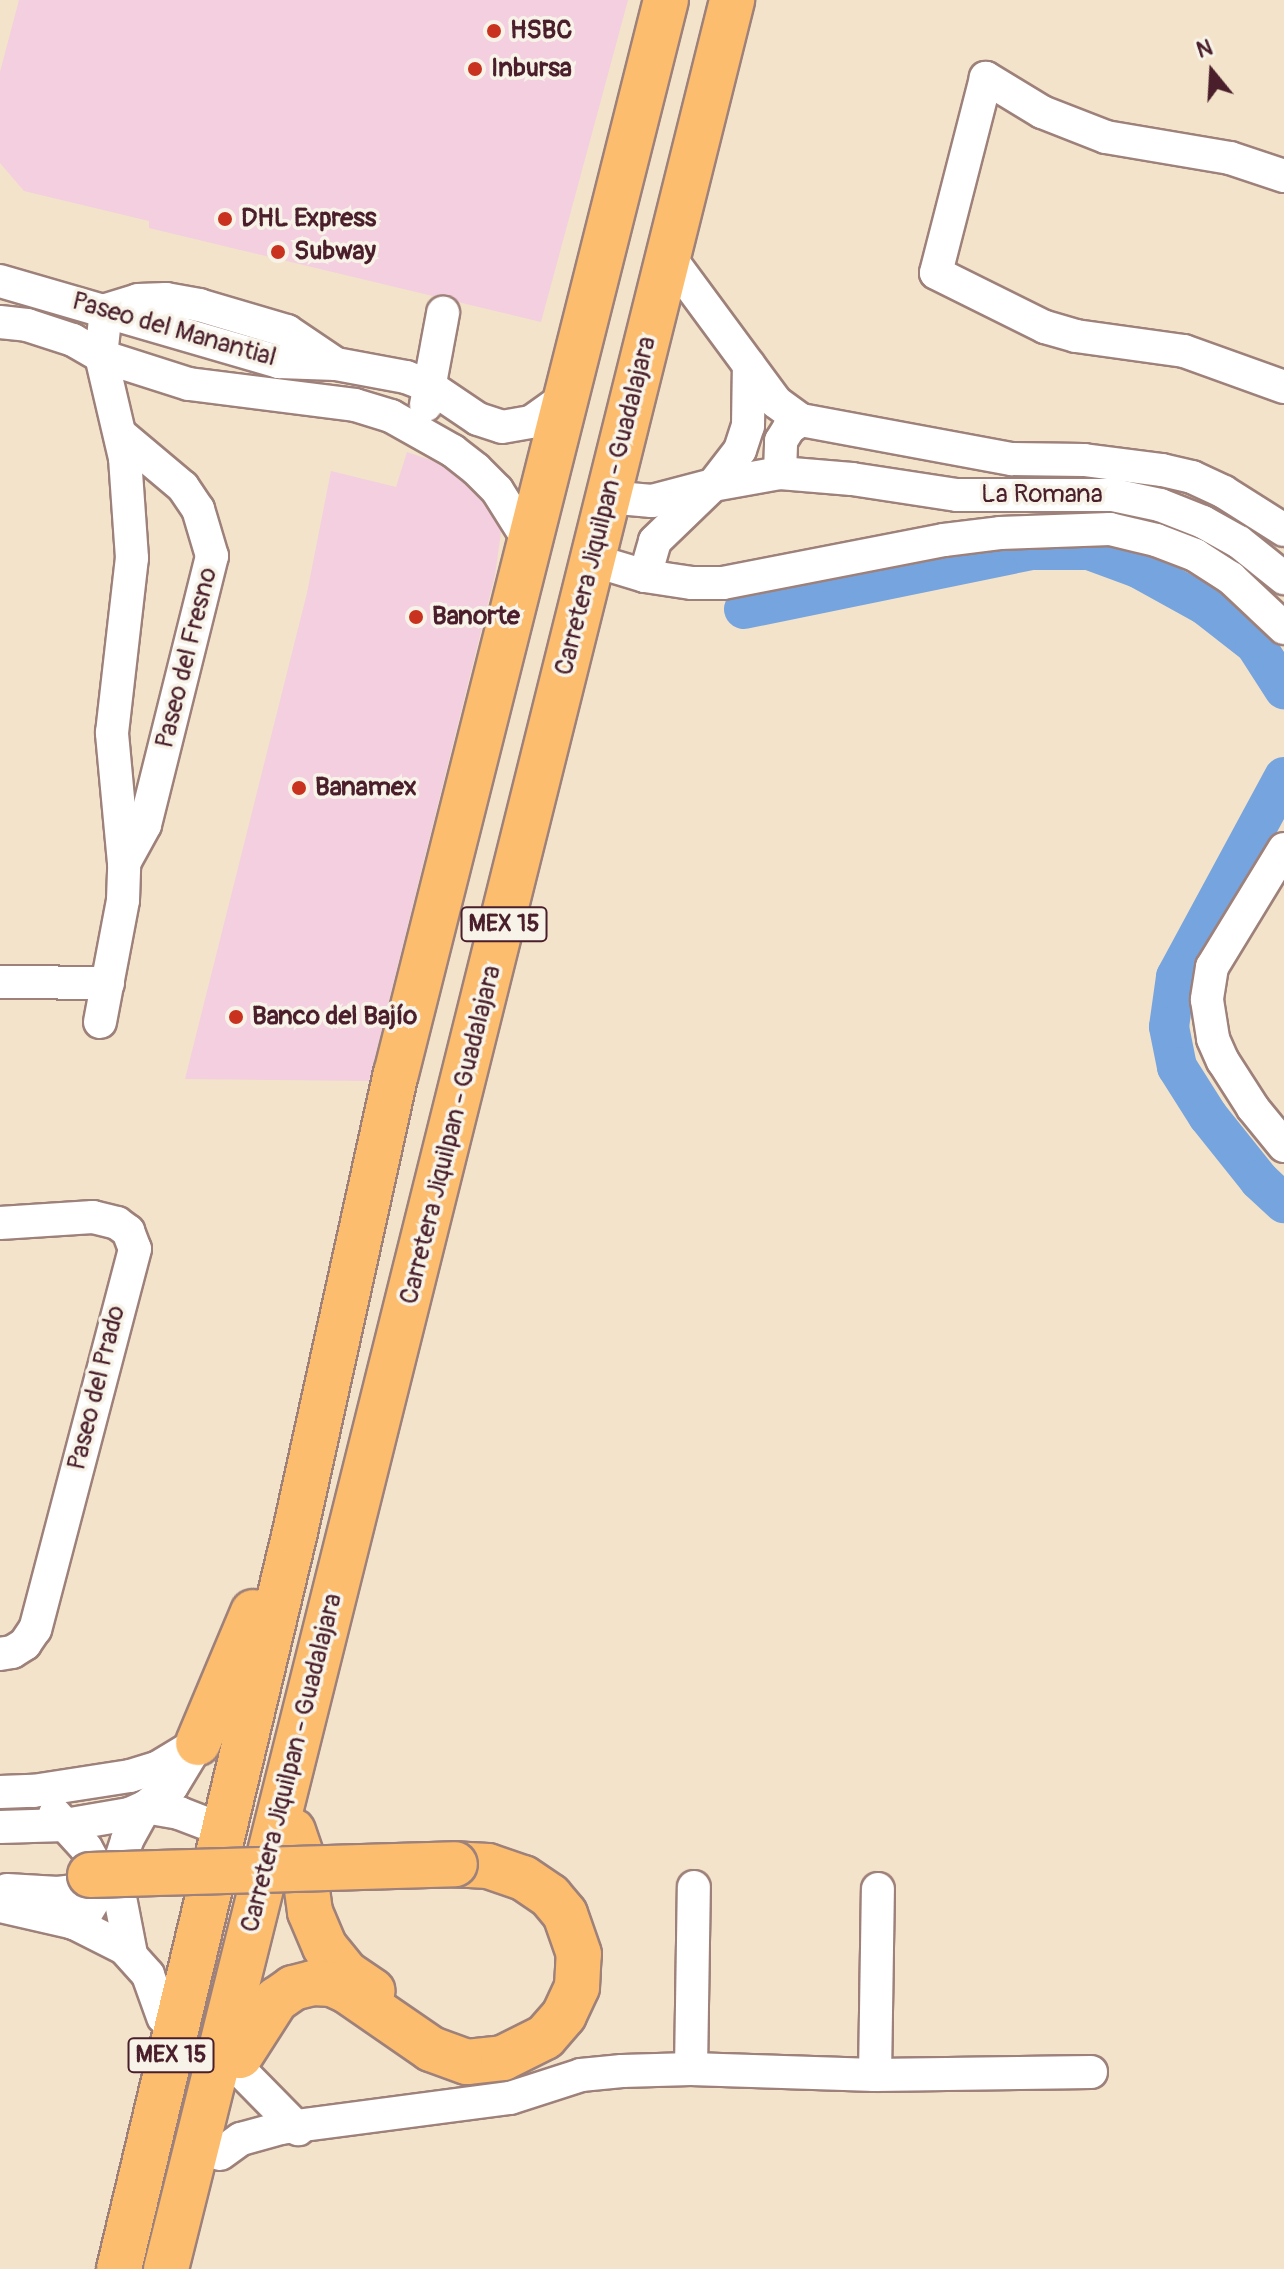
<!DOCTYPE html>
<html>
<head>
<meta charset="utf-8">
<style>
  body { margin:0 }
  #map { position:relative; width:1284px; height:2269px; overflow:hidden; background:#f3e3ca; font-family:Pangolin,sans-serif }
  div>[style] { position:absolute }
  .built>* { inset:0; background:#f3cfdf }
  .river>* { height:40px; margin:-20px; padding:0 20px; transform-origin:20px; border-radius:20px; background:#76a4df }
  .roads { filter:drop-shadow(2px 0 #9e817a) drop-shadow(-2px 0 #9e817a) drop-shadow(0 2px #9e817a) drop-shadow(0 -2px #9e817a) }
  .minor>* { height:32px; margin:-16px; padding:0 16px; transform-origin:16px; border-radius:16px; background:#fff }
  .highway>* { height:44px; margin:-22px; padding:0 22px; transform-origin:22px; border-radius:22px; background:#fcbd6f }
  .bridges { filter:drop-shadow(2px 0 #9e817a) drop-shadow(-2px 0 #9e817a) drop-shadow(0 2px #9e817a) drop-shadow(0 -2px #9e817a) }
  .highway-bridge>* { height:44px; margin:-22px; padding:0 22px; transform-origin:22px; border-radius:22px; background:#fcbd6f }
  .dots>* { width:22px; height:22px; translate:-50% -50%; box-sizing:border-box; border:4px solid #f7f3e8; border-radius:50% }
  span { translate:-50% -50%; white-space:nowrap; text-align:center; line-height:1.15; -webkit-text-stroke:7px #f7f3e8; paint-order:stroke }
  .shield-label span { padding:2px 6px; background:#f7f3e8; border:2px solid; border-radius:6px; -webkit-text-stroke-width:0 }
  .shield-label { font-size:24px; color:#4a1f2b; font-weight:700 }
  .poi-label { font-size:26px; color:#4a1f2b; font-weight:700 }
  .left { translate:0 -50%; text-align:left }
  .street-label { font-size:26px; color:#4a1f2b }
  .north { position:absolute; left:1172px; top:32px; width:80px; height:80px; -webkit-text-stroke:6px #f7f3e8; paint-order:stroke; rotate:342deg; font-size:22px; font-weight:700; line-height:32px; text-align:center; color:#4a1f2b }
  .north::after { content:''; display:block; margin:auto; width:28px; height:36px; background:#4a1f2b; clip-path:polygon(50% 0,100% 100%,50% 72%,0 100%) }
</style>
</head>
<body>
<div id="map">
  <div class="built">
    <div style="clip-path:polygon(19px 0,628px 0,541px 322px,149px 228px,149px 221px,24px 191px,0 163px,0 72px)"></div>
    <div style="clip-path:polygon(407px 452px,454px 468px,485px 489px,502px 525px,495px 575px,369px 1081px,185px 1079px,307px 593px,331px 471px,396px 487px)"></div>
  </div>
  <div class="river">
    <div style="left:744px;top:609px;width:294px;rotate:-11.6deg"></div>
    <div style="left:1032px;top:550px;width:57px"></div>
    <div style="left:1089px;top:550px;width:52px;rotate:20.2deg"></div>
    <div style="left:1138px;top:568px;width:77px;rotate:28.9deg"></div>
    <div style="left:1205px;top:605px;width:63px;rotate:38deg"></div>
    <div style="left:1255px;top:644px;width:54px;rotate:57.2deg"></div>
    <div style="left:1284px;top:777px;width:227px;rotate:118.4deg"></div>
    <div style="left:1176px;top:977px;width:50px;rotate:98deg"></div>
    <div style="left:1169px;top:1027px;width:41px;rotate:78.7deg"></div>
    <div style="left:1177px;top:1067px;width:58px;rotate:57.7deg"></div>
    <div style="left:1208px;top:1116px;width:82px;rotate:51.4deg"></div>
    <div style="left:1259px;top:1180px;width:34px;rotate:43deg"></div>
  </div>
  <div class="roads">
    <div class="minor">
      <div style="left:1284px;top:176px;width:57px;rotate:-161.6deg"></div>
      <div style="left:1230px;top:158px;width:126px;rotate:-170.4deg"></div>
      <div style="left:1106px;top:137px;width:69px;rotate:-158.7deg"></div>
      <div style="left:1042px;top:112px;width:66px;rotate:-148.7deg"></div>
      <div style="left:986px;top:78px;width:201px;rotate:104.4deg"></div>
      <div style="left:936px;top:273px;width:122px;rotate:26.4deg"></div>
      <div style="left:1045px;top:327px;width:32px;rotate:16deg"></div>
      <div style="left:1076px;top:336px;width:109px;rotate:7.9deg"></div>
      <div style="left:1184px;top:351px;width:106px;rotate:19.8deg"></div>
      <div style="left:667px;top:254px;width:184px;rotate:53.6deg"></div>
      <div style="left:776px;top:402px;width:31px;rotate:36deg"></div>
      <div style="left:801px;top:420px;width:215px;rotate:10.5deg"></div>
      <div style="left:1012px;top:459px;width:72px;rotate:0.8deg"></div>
      <div style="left:1084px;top:460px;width:79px;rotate:7.3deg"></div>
      <div style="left:1162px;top:470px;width:31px;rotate:13deg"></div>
      <div style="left:1192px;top:477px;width:35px;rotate:25deg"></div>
      <div style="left:1224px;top:492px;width:71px;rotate:32.3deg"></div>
      <div style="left:0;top:281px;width:291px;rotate:16.2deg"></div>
      <div style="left:279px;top:362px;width:57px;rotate:2deg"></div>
      <div style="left:336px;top:364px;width:71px;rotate:10.5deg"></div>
      <div style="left:406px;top:377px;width:25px;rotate:21deg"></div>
      <div style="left:429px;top:386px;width:59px;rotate:34deg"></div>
      <div style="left:478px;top:419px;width:25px;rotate:18deg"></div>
      <div style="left:502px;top:427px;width:29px;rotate:-10deg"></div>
      <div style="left:531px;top:422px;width:43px;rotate:-35.5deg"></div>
      <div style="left:0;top:322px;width:27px;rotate:6deg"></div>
      <div style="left:27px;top:325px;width:48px;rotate:18.1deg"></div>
      <div style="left:73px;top:340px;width:32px;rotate:30deg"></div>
      <div style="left:101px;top:356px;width:92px;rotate:17.7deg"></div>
      <div style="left:189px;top:384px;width:167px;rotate:7.2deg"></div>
      <div style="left:355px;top:405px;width:38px;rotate:17deg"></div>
      <div style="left:391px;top:416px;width:71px;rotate:29.4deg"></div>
      <div style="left:453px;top:451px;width:29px;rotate:38deg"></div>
      <div style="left:476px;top:469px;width:30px;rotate:45deg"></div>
      <div style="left:497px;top:490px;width:60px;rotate:57.9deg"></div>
      <div style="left:426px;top:405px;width:94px;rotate:-79.5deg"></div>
      <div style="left:120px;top:434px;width:82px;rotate:40.1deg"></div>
      <div style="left:183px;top:487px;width:27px;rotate:56deg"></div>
      <div style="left:198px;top:509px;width:49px;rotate:73.4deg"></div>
      <div style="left:212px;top:556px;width:277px;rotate:104deg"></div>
      <div style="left:145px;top:825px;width:43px;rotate:118.9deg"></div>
      <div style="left:780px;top:473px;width:32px;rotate:-88deg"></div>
      <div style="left:781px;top:441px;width:15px;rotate:-58deg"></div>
      <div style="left:789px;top:428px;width:14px;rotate:-34deg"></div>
      <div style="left:607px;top:497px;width:45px;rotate:5.1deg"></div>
      <div style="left:652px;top:501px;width:63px;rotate:-14.7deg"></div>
      <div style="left:713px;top:485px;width:44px;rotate:-52.4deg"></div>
      <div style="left:740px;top:450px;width:25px;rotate:-72deg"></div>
      <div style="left:748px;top:426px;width:61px;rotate:-89.1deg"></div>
      <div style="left:592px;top:560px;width:55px;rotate:16.8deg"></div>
      <div style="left:645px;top:576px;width:48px;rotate:8.5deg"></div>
      <div style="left:692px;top:583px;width:31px"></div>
      <div style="left:723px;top:583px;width:225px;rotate:-11deg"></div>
      <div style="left:944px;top:540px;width:56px;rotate:-7.1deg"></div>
      <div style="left:1000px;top:533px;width:110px;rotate:-2.1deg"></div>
      <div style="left:1110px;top:529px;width:47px;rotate:13.4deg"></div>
      <div style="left:1156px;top:540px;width:42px;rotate:21deg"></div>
      <div style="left:1195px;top:555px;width:43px;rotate:32.6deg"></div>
      <div style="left:1231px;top:578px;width:73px;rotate:43.3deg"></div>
      <div style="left:645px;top:576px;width:36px;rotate:-74deg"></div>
      <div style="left:655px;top:541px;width:81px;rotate:-44deg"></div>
      <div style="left:713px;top:485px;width:68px;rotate:-10.2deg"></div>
      <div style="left:780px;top:473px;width:72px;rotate:4.8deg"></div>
      <div style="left:852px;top:479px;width:106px;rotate:8.7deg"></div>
      <div style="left:957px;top:495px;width:156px"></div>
      <div style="left:1113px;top:495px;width:48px;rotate:12deg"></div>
      <div style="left:1160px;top:505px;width:46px;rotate:21.6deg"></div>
      <div style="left:1203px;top:522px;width:41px;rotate:29.1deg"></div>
      <div style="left:1239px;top:542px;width:58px;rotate:38.7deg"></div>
      <div style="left:1284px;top:849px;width:138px;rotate:121.4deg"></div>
      <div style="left:1212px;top:967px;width:33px;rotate:99deg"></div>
      <div style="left:1207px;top:1000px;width:39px;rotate:81deg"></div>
      <div style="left:1213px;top:1039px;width:24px;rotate:66deg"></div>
      <div style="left:1223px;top:1061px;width:56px;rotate:57.4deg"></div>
      <div style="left:1253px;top:1108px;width:49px;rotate:50.8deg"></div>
      <div style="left:0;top:982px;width:108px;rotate:0.5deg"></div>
      <div style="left:100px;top:1022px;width:124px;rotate:-79.3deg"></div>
      <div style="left:123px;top:900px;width:37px;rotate:-88deg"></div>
      <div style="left:124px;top:863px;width:131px;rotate:-95.3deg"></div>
      <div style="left:112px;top:733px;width:176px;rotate:-83.5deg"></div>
      <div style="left:132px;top:558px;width:100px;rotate:-94deg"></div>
      <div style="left:125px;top:458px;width:105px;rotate:-103.2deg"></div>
      <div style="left:101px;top:356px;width:46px;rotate:-83.8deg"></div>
      <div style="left:106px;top:310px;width:34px;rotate:-17deg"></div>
      <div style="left:138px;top:300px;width:28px;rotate:-2deg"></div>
      <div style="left:166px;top:299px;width:34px;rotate:10deg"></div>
      <div style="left:199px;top:305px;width:92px;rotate:16.5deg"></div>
      <div style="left:287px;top:331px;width:59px;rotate:34deg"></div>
      <div style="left:0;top:1223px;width:93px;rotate:-3.7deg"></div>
      <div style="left:93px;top:1217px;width:25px;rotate:14deg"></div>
      <div style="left:117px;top:1223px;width:14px;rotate:36deg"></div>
      <div style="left:128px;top:1231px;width:19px;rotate:69deg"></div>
      <div style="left:135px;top:1249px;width:393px;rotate:104.7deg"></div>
      <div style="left:35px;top:1629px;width:18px;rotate:124deg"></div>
      <div style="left:25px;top:1644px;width:15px;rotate:148deg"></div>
      <div style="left:12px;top:1652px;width:12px;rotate:171deg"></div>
      <div style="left:0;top:1792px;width:33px;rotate:-2deg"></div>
      <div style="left:33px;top:1791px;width:98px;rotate:-8.8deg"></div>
      <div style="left:130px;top:1776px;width:28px;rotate:-17deg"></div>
      <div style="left:157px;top:1768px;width:44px;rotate:-31.2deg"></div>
      <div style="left:145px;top:1807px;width:35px;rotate:10deg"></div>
      <div style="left:179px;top:1813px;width:33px;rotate:21deg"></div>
      <div style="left:55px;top:1814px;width:46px;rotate:47.6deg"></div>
      <div style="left:86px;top:1848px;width:25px;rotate:61deg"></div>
      <div style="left:98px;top:1870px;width:25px;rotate:92deg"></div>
      <div style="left:97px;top:1895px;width:21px;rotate:121deg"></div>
      <div style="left:86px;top:1913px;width:16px;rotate:140deg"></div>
      <div style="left:0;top:1827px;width:65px;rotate:-1.8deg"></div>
      <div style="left:65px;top:1825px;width:65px;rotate:-9.8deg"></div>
      <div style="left:129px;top:1814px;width:17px;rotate:-24deg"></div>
      <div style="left:145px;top:1807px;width:34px;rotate:-38deg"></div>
      <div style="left:172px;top:1786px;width:50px;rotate:-58.8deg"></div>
      <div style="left:7px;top:1890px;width:51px;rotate:3.4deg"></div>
      <div style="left:58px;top:1893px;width:33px;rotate:-7deg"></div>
      <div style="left:0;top:1906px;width:76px;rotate:12.9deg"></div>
      <div style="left:74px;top:1923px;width:56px;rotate:26.6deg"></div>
      <div style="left:124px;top:1948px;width:36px;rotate:48deg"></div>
      <div style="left:148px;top:1975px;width:45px;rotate:70.3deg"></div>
      <div style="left:131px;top:1954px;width:68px;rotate:-101deg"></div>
      <div style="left:118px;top:1887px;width:22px;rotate:-87deg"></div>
      <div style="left:119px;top:1865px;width:26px;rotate:-72deg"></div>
      <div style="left:127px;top:1840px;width:38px;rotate:-61deg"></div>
      <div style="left:238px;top:2068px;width:86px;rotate:45.5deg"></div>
      <div style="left:691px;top:2069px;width:182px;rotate:-89.1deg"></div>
      <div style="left:875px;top:2075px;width:186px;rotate:-89.1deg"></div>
      <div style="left:220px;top:2154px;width:26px;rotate:-36deg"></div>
      <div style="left:241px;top:2139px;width:41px;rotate:-15.4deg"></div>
      <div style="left:281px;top:2128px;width:231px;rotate:-7.5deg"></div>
      <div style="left:510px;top:2098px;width:75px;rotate:-17.9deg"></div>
      <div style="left:581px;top:2075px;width:41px;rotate:-5.6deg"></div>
      <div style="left:622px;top:2071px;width:69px;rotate:-1.7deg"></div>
      <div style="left:691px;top:2069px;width:184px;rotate:1.9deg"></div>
      <div style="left:875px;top:2075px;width:216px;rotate:-0.8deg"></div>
    </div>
    <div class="highway">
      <div style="left:198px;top:1743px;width:142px;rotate:-67.2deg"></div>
      <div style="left:293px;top:1831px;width:31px;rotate:71deg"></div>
      <div style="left:303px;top:1860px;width:52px;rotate:82.3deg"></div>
      <div style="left:310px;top:1912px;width:38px;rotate:67deg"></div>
      <div style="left:325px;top:1947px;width:33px;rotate:51deg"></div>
      <div style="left:346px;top:1973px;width:32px;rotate:34deg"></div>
      <div style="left:240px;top:2056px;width:67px;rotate:-57.3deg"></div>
      <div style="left:276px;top:2000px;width:21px;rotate:-35deg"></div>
      <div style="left:293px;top:1988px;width:21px;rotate:-14deg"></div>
      <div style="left:313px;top:1983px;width:19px;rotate:3deg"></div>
      <div style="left:332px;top:1984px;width:17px;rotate:25deg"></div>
      <div style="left:347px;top:1991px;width:102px;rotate:34.6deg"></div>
      <div style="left:431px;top:2049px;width:38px;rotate:20deg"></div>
      <div style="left:467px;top:2062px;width:36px;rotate:-6deg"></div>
      <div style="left:503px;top:2058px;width:47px;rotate:-26.6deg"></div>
      <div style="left:545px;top:2037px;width:29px;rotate:-49deg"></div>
      <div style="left:564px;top:2015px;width:31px;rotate:-65deg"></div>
      <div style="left:577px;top:1987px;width:33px;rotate:-87deg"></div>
      <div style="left:579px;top:1954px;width:42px;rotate:-109.3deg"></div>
      <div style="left:565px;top:1914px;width:23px;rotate:-130deg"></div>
      <div style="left:550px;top:1896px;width:32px;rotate:-146deg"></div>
      <div style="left:523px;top:1878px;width:37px;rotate:-161deg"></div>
      <div style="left:488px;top:1866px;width:33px;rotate:-177deg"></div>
      <div style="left:119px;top:2269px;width:758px;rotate:-76.57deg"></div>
      <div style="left:295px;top:1532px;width:469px;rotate:-77.6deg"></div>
      <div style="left:396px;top:1074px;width:1107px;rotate:-75.89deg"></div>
      <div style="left:166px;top:2269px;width:2339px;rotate:-75.99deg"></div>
    </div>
  </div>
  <div class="bridges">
    <div class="highway-bridge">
      <div style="left:90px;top:1875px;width:365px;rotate:-1.7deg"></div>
    </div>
  </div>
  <div class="dots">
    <div style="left:494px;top:31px;background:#c8321e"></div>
    <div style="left:475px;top:69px;background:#c8321e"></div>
    <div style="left:225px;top:219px;background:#c8321e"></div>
    <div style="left:278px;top:252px;background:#c8321e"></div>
    <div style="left:416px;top:617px;background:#c8321e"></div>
    <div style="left:299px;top:788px;background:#c8321e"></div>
    <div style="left:236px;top:1017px;background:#c8321e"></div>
  </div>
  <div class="shield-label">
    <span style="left:504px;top:924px">MEX 15</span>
    <span style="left:171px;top:2055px">MEX 15</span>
  </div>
  <div class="poi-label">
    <span class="left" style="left:510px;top:31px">HSBC</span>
    <span class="left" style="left:491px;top:69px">Inbursa</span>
    <span class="left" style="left:241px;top:219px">DHL Express</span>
    <span class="left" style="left:294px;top:252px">Subway</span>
    <span class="left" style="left:432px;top:617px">Banorte</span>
    <span class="left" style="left:315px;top:788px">Banamex</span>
    <span class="left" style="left:252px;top:1017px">Banco del Bajío</span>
  </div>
  <div class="street-label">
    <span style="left:174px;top:330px;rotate:16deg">Paseo del Manantial</span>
    <span style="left:1042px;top:495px">La Romana</span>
    <span style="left:606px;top:506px;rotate:-76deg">Carretera Jiquilpan - Guadalajara</span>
    <span style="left:187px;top:658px;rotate:-76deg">Paseo del Fresno</span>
    <span style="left:451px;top:1135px;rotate:-76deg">Carretera Jiquilpan - Guadalajara</span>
    <span style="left:97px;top:1388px;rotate:-76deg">Paseo del Prado</span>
    <span style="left:292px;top:1763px;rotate:-76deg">Carretera Jiquilpan - Guadalajara</span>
  </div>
  <div class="north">N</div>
</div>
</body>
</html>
